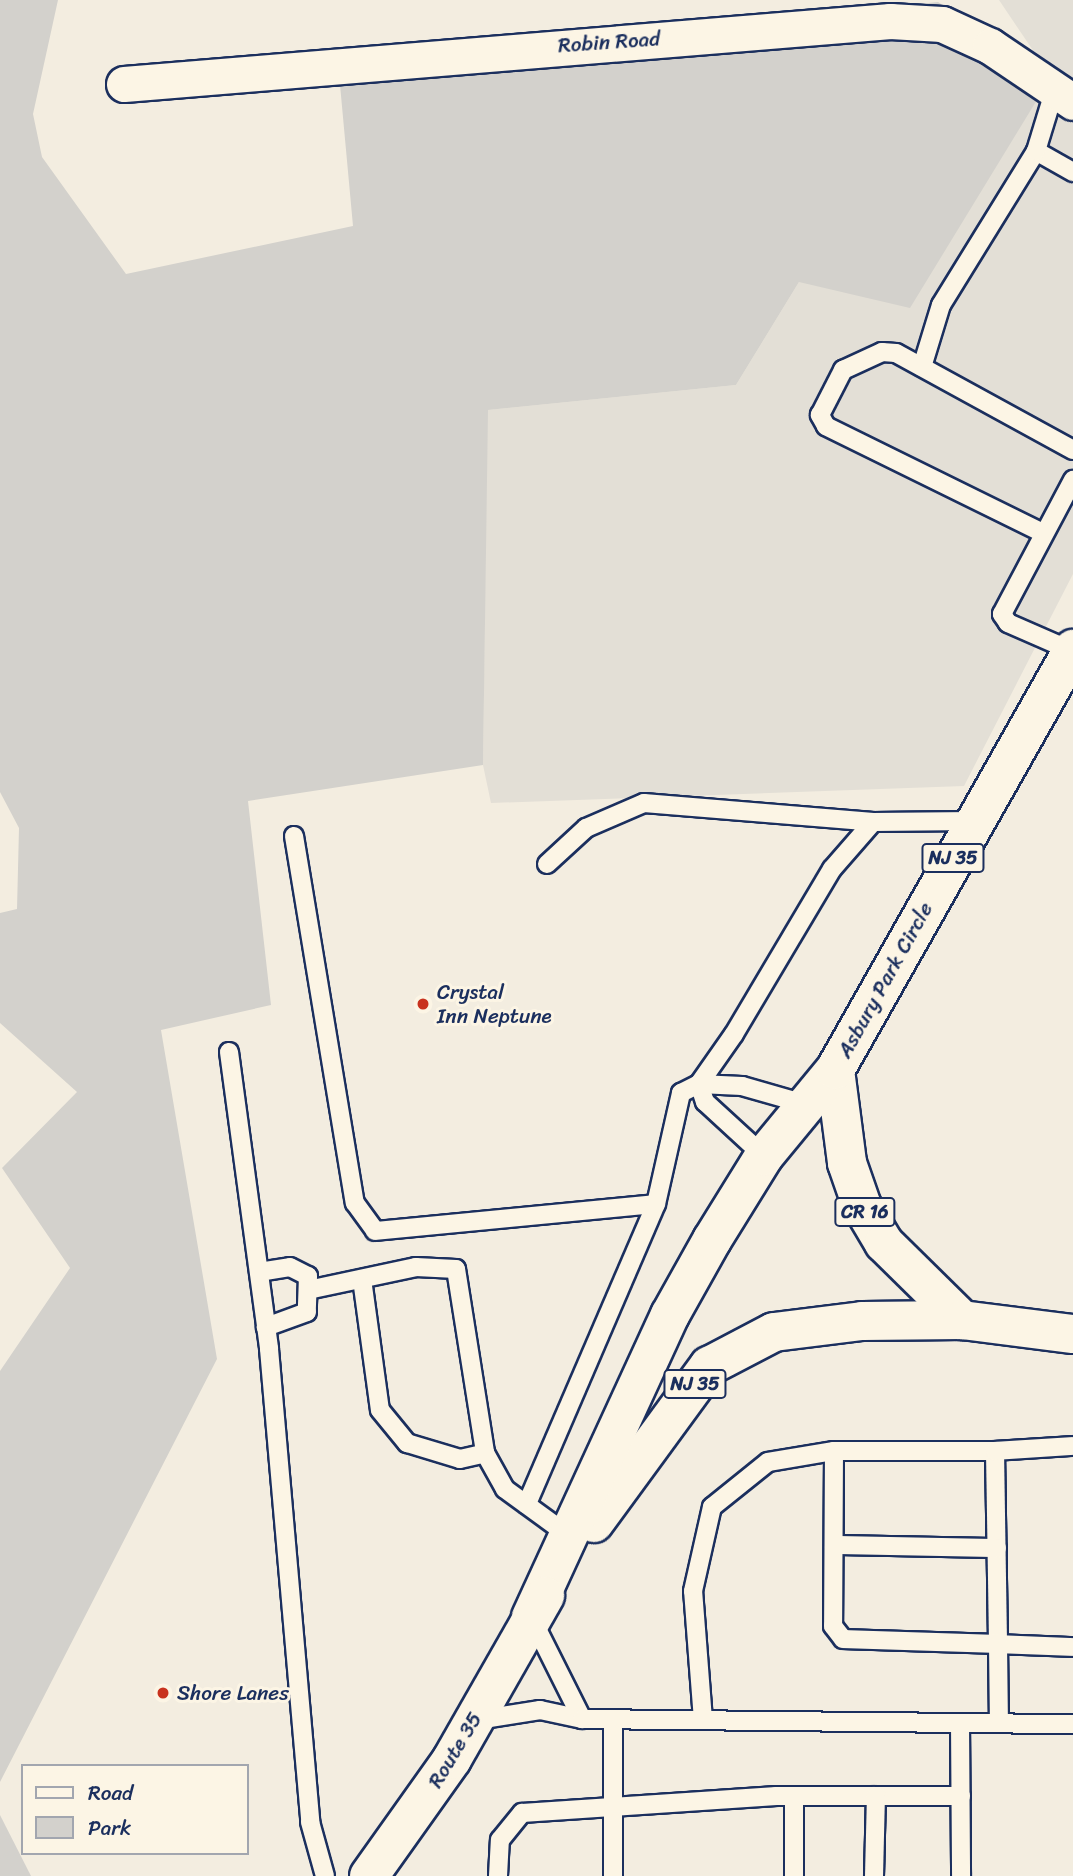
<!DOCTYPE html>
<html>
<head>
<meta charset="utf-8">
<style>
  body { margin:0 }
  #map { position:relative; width:1073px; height:1876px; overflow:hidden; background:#f3ede0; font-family:Sriracha,sans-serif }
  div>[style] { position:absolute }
  .built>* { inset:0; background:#e3dfd6 }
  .green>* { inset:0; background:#d3d1cc }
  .roads { filter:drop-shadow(2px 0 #1b2f5e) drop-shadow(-2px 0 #1b2f5e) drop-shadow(0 2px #1b2f5e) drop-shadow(0 -2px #1b2f5e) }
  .service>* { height:18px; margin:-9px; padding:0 9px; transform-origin:9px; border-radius:9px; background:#fcf5e5 }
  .minor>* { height:35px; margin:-17.5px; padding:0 17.5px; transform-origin:17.5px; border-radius:17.5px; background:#fcf5e5 }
  .primary>* { height:38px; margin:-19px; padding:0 19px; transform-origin:19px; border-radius:19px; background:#fcf5e5 }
  .dots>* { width:19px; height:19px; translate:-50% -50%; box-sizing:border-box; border:4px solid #fcf5e5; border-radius:50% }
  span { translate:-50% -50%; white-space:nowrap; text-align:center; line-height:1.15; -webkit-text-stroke:6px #fcf5e5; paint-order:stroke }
  .shield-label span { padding:2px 5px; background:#fcf5e5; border:2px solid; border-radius:5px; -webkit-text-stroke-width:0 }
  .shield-label { font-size:19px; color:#1b2f5e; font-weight:700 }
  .street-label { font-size:21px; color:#1b2f5e }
  .poi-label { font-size:21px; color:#1b2f5e }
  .left { translate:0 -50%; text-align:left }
  .legend { position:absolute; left:21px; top:1764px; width:228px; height:91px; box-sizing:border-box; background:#fcf5e5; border:2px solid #a2a6af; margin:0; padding:9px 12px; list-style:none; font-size:21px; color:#1b2f5e }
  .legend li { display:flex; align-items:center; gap:14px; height:35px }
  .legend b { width:35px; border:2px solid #a2a6af }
</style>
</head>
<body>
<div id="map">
  <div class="built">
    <div style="clip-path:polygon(999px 0,1073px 0,1073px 574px,964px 786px,491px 803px,483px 765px,487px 410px,736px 385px,799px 282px,1051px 77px)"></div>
  </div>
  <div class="green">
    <div style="clip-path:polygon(0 0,58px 0,33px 114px,42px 157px,126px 274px,353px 226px,338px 63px,938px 2px,1051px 77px,910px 308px,799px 282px,736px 385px,488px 410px,483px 765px,248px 801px,271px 1005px,161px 1030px,217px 1359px,0 1782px,0 1371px,70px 1268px,2px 1168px,77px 1092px,0 1023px,0 913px,17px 909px,19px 828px,0 792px)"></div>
    <div style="clip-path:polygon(0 1815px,31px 1876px,0 1876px)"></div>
  </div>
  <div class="roads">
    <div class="service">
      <div style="left:1036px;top:151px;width:43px;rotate:29.6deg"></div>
      <div style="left:922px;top:367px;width:65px;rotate:-73deg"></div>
      <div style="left:941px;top:305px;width:181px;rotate:-58.3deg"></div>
      <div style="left:1036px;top:151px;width:65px;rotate:-73deg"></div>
      <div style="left:1043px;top:533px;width:242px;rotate:-153.8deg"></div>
      <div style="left:826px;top:426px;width:13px;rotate:-119deg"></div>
      <div style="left:820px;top:415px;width:51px;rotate:-62.9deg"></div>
      <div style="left:843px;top:370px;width:43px;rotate:-24.8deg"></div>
      <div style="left:882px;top:352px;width:14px;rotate:4deg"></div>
      <div style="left:896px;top:353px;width:202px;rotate:28.7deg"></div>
      <div style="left:1072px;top:651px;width:70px;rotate:-156.4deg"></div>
      <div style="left:1008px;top:623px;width:11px;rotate:-124deg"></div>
      <div style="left:1002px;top:614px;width:152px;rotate:-62.1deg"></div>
      <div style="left:294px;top:836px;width:372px;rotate:80.6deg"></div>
      <div style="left:355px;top:1203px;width:34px;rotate:54deg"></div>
      <div style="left:375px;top:1231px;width:282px;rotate:-5.5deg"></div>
      <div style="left:656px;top:1204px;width:327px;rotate:113.3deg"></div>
      <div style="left:547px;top:864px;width:53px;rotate:-42.7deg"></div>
      <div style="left:586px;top:828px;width:63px;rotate:-23.3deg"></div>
      <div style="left:644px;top:803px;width:230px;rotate:4.7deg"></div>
      <div style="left:229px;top:1052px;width:300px;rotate:82.3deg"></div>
      <div style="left:269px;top:1349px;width:475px;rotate:85deg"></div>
      <div style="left:310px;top:1822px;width:56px;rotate:74.5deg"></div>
      <div style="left:764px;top:1156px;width:80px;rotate:-137.5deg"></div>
      <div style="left:705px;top:1102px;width:19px;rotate:-108deg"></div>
      <div style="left:699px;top:1084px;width:43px;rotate:2.7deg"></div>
      <div style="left:742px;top:1086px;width:66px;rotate:15.9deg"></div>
      <div style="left:656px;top:1204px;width:114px;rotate:-77.3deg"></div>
      <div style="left:681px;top:1093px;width:20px;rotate:-27deg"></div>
      <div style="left:699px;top:1084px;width:61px;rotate:-55deg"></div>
      <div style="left:734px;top:1034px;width:192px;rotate:-59.3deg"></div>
      <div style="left:832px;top:869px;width:62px;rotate:-48.9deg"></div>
      <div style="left:873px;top:822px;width:100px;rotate:-0.6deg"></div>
      <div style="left:259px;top:1272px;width:31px;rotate:-9deg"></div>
      <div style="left:290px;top:1267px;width:20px;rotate:27deg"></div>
      <div style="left:308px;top:1276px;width:36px;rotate:92deg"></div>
      <div style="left:307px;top:1312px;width:44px;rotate:159.9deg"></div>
      <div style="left:362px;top:1279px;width:132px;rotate:82.2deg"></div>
      <div style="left:380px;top:1410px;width:43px;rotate:50.7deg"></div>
      <div style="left:407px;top:1443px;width:55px;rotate:16.8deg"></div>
      <div style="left:460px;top:1459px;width:26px;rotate:-13deg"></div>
      <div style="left:308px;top:1290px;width:110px;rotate:-12deg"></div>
      <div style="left:416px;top:1267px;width:40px;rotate:2.9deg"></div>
      <div style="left:456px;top:1269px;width:186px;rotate:81deg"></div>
      <div style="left:485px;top:1453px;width:41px;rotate:60.9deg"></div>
      <div style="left:505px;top:1489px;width:78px;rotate:36.1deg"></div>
      <div style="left:834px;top:1451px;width:161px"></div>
      <div style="left:995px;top:1451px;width:193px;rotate:89.1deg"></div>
      <div style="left:998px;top:1644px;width:75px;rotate:2.3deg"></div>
      <div style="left:995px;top:1451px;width:78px;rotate:-3.7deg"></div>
      <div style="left:834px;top:1545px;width:163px;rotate:1.1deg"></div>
      <div style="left:532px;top:1619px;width:112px;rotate:63.4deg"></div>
      <div style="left:477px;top:1720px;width:64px;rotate:-9deg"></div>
      <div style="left:540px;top:1710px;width:43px;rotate:12.1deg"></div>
      <div style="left:582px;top:1719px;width:491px;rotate:0.6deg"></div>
      <div style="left:703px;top:1720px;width:129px;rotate:-94.4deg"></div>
      <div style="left:693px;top:1591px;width:86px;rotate:-77.3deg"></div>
      <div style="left:712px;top:1507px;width:72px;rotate:-38.8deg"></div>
      <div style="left:768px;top:1462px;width:67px;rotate:-9.5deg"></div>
      <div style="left:834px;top:1451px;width:175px;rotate:90.3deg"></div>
      <div style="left:833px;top:1626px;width:16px;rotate:52deg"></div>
      <div style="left:843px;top:1639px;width:155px;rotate:1.8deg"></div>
      <div style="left:998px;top:1644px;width:79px;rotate:89.3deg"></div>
      <div style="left:960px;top:1723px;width:153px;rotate:89.6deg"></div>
      <div style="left:794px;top:1796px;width:80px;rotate:90deg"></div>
      <div style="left:498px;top:1876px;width:36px;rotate:-87deg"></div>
      <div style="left:500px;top:1840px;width:35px;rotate:-51deg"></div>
      <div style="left:522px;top:1813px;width:255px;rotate:-3.8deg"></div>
      <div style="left:776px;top:1796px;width:185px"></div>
      <div style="left:613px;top:1876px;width:157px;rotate:-90deg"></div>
      <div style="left:874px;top:1876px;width:80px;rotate:-88.6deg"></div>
    </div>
    <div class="minor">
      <div style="left:124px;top:84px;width:769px;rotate:-4.7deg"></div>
      <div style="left:890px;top:21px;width:52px;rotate:3.3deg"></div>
      <div style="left:942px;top:24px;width:53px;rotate:24.6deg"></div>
      <div style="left:990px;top:46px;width:100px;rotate:34deg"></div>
    </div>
    <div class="primary">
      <div style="left:835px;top:1070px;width:94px;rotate:82.6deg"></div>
      <div style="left:847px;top:1163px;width:46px;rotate:70.8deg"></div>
      <div style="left:862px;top:1206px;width:43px;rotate:59.3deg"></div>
      <div style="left:884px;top:1243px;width:110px;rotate:44.6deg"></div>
      <div style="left:594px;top:1523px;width:195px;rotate:-53.8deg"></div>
      <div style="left:709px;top:1366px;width:73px;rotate:-27.6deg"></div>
      <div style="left:774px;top:1332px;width:89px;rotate:-7.1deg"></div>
      <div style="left:862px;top:1321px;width:100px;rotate:-0.6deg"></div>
      <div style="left:962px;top:1320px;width:112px;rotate:7.2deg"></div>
      <div style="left:531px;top:1617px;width:332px;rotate:-65.3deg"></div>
      <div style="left:670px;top:1315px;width:86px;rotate:-60.8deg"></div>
      <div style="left:712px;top:1240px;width:99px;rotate:-58.2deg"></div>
      <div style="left:764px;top:1156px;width:112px;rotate:-50.5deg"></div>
      <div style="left:835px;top:1070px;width:484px;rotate:-60.5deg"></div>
      <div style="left:369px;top:1876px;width:143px;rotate:-54.6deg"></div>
      <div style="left:452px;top:1759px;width:188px;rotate:-60.3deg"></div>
    </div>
  </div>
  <div class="dots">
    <div style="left:423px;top:1004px;background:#c8321e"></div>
    <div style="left:163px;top:1693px;background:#c8321e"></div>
  </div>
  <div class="shield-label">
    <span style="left:953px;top:858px">NJ 35</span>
    <span style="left:865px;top:1212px">CR 16</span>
    <span style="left:695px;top:1384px">NJ 35</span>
  </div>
  <div class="street-label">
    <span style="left:609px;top:42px;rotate:-4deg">Robin Road</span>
    <span style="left:885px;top:980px;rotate:-61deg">Asbury Park Circle</span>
    <span style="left:455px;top:1750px;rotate:-59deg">Route 35</span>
  </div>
  <div class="poi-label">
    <span class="left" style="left:437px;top:1004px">Crystal<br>Inn Neptune</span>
    <span class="left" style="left:177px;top:1693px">Shore Lanes</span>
  </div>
  <ul class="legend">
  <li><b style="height:9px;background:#fcf5e5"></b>Road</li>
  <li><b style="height:19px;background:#d3d1cc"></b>Park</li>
  </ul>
</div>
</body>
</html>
